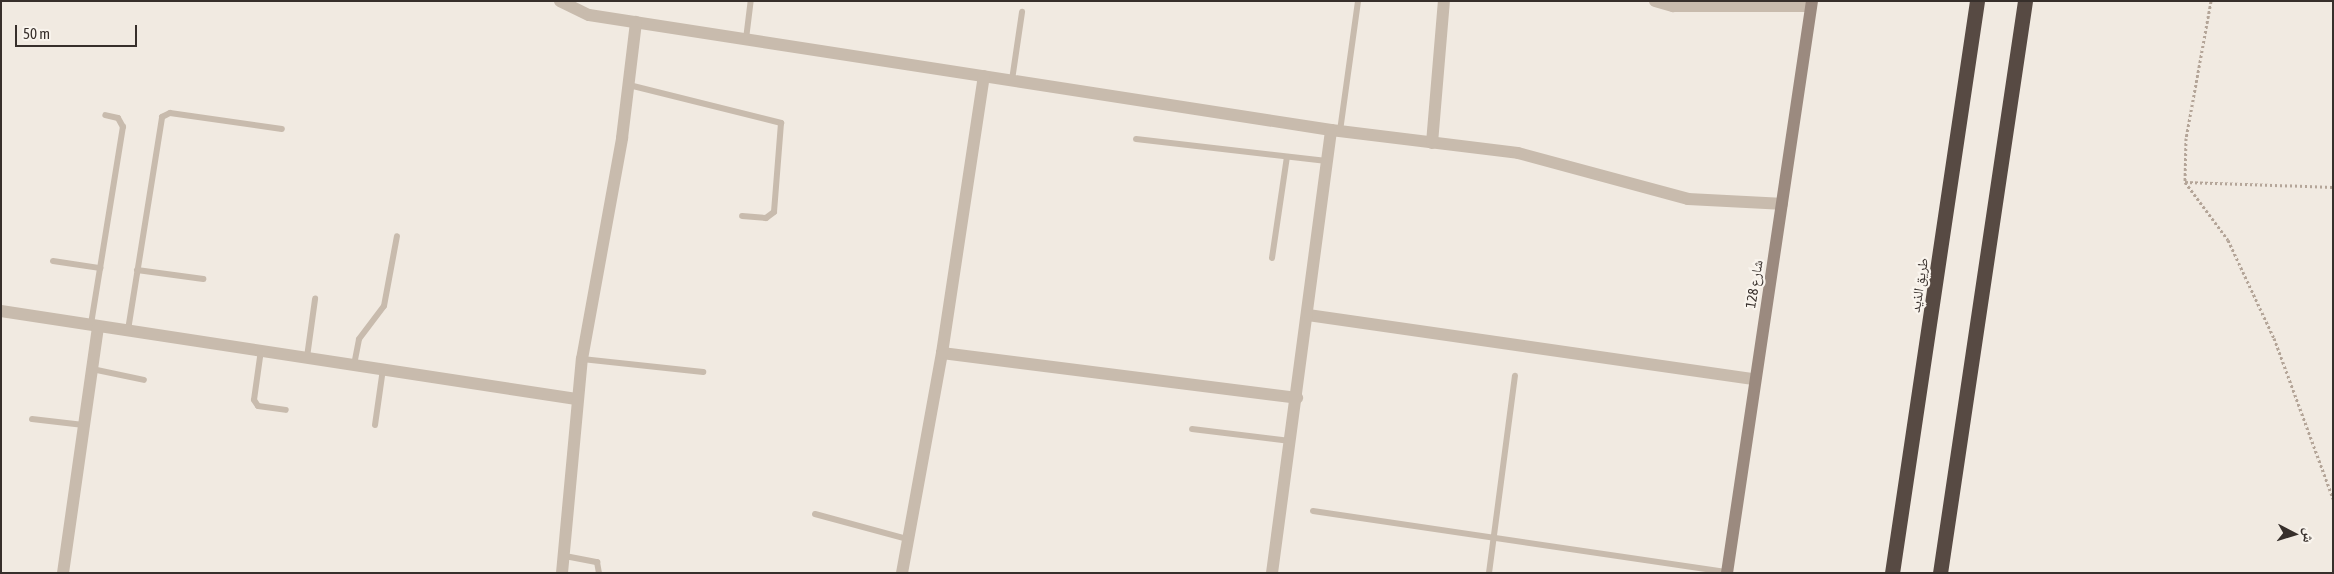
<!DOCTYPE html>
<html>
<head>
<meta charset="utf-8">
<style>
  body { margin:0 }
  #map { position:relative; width:2334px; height:574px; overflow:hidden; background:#f1eae1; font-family:"Asap Condensed","Noto Naskh Arabic",sans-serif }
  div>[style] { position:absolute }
  .path>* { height:3px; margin-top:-1.5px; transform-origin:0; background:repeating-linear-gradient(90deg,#b4a598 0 2.5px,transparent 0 5px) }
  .lane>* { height:6px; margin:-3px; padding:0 3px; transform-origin:3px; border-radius:3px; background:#c8bbad }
  .street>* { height:12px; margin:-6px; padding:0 6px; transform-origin:6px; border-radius:6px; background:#c8bbad }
  .secondary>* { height:12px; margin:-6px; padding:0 6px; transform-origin:6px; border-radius:6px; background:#9b8a7f }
  .highway>* { height:15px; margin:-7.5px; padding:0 7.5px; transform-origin:7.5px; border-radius:7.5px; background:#574a43 }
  span { translate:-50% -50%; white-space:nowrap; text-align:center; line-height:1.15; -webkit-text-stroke:4.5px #f9f4ed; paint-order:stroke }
  .street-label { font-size:14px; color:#372f2b }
  .frame { position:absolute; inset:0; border:2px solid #372f2b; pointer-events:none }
  .north { position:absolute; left:2269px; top:509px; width:50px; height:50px; -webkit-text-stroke:4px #f9f4ed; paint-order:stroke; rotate:95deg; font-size:14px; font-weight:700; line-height:20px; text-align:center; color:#372f2b }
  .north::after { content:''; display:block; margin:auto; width:18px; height:22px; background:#372f2b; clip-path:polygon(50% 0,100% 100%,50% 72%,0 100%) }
  .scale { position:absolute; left:15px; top:25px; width:122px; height:22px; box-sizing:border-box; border:2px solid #372f2b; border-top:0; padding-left:6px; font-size:15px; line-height:18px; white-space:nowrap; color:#372f2b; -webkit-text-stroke:4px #f9f4ed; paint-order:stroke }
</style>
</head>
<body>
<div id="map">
  <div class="path">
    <div style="left:2211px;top:1px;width:139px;rotate:100.3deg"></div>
    <div style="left:2186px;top:138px;width:44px;rotate:91.3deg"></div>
    <div style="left:2185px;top:182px;width:148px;rotate:1.9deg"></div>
    <div style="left:2185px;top:182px;width:72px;rotate:53.4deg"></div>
    <div style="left:2228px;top:240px;width:108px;rotate:64.9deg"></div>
    <div style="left:2274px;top:338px;width:171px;rotate:69.8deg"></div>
  </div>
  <div class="lane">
    <div style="left:746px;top:39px;width:38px;rotate:-83deg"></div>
    <div style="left:1012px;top:80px;width:69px;rotate:-81.6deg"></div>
    <div style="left:629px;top:85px;width:157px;rotate:14deg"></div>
    <div style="left:781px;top:123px;width:89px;rotate:94.5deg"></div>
    <div style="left:774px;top:212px;width:10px;rotate:143deg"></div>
    <div style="left:766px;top:218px;width:24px;rotate:-175deg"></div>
    <div style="left:1340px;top:131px;width:131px;rotate:-82.1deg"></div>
    <div style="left:1136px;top:139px;width:192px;rotate:6.6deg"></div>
    <div style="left:1272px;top:258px;width:102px;rotate:-81.6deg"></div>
    <div style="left:53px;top:261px;width:48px;rotate:8.5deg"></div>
    <div style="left:137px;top:270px;width:67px;rotate:7.8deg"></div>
    <div style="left:91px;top:324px;width:200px;rotate:-80.8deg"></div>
    <div style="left:123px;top:127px;width:10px;rotate:-119deg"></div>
    <div style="left:118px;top:118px;width:13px;rotate:-167deg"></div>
    <div style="left:128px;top:330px;width:216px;rotate:-80.9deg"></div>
    <div style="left:162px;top:117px;width:9px;rotate:-27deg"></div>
    <div style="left:170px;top:113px;width:113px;rotate:8.1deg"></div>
    <div style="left:261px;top:350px;width:50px;rotate:98deg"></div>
    <div style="left:254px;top:400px;width:7px;rotate:56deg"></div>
    <div style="left:258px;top:406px;width:28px;rotate:8deg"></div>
    <div style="left:307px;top:357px;width:59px;rotate:-82.1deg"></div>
    <div style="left:582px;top:359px;width:122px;rotate:6.1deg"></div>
    <div style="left:354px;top:365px;width:26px;rotate:-79deg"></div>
    <div style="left:359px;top:339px;width:41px;rotate:-52.9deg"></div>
    <div style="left:384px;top:306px;width:71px;rotate:-79.5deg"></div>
    <div style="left:92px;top:369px;width:53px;rotate:11.9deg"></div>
    <div style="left:32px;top:419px;width:52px;rotate:6.6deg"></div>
    <div style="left:375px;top:425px;width:57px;rotate:-81.9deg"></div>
    <div style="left:1192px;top:429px;width:99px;rotate:7deg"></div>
    <div style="left:1313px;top:511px;width:419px;rotate:8.4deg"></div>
    <div style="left:815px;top:514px;width:95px;rotate:15.2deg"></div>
    <div style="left:565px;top:556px;width:33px;rotate:11deg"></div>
    <div style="left:597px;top:562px;width:11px;rotate:80deg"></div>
    <div style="left:1489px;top:573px;width:199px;rotate:-82.5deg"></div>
  </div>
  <div class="street">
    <div style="left:560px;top:1px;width:32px;rotate:26deg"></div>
    <div style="left:589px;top:15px;width:751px;rotate:8.81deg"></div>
    <div style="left:1331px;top:130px;width:188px;rotate:7deg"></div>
    <div style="left:1518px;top:153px;width:176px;rotate:15.1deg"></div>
    <div style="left:1688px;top:199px;width:94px;rotate:3deg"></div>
    <div style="left:1655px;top:1px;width:19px;rotate:16deg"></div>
    <div style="left:1673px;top:6px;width:138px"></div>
    <div style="left:1432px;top:143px;width:143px;rotate:-85.2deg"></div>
    <div style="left:1px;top:311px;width:582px;rotate:8.7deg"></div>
    <div style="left:1308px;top:315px;width:450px;rotate:8.2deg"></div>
    <div style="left:942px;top:353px;width:358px;rotate:7.2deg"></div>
    <div style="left:63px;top:573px;width:249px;rotate:-81.9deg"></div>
    <div style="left:562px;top:573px;width:215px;rotate:-84.7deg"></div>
    <div style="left:582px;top:359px;width:225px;rotate:-79.7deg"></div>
    <div style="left:622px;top:138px;width:117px;rotate:-83.1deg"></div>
    <div style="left:902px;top:573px;width:224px;rotate:-79.7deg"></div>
    <div style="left:942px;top:353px;width:280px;rotate:-81.4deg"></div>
    <div style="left:1272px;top:573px;width:447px;rotate:-82.4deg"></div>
  </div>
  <div class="secondary">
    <div style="left:1727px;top:573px;width:578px;rotate:-81.55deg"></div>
  </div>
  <div class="highway">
    <div style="left:1892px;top:573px;width:578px;rotate:-81.55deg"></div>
    <div style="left:1940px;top:573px;width:578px;rotate:-81.55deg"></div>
  </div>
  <div class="street-label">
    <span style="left:1754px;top:284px;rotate:-81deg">شارع 128</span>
    <span style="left:1919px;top:285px;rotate:-81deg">طريق الذيد</span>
  </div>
  <div class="frame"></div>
  <div class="north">ش</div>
  <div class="scale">50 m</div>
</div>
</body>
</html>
